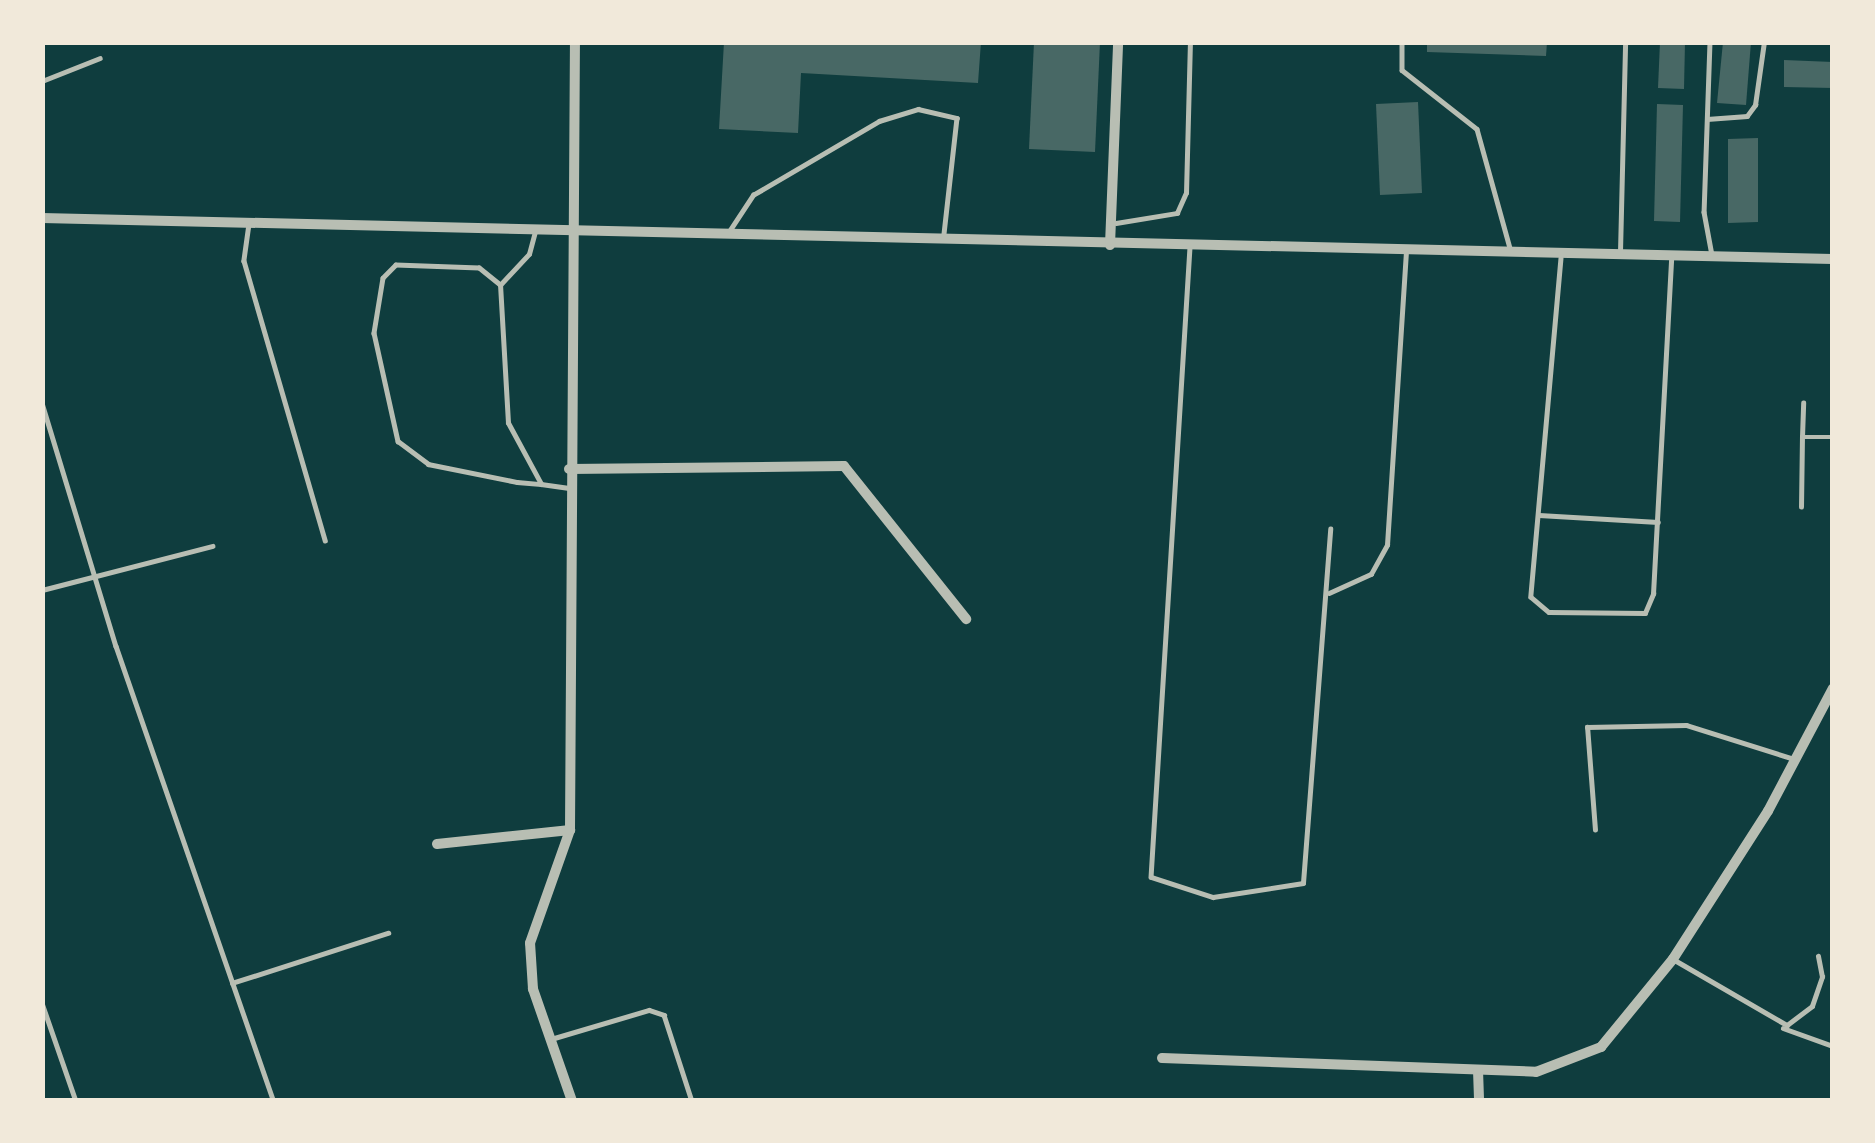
<!DOCTYPE html>
<html>
<head>
<meta charset="utf-8">
<style>
  body { margin:0 }
  #map { position:relative; width:1875px; height:1143px; overflow:hidden; background:#0f3d3e; font-family:"Roboto Condensed",sans-serif }
  div>[style] { position:absolute }
  .building>* { inset:0; background:#486865 }
  .service>* { height:4.5px; margin:-2.25px; padding:0 2.25px; transform-origin:2.25px; border-radius:2.25px; background:#b8beb3 }
  .minor>* { height:10px; margin:-5px; padding:0 5px; transform-origin:5px; border-radius:5px; background:#b8beb3 }
  span { translate:-50% -50%; white-space:nowrap; text-align:center; line-height:1.15; -webkit-text-stroke:9px #f1e9da; paint-order:stroke }
  .frame { position:absolute; inset:0; border:45px solid #f1e9da; pointer-events:none }
</style>
</head>
<body>
<div id="map">
  <div class="building">
    <div style="clip-path:polygon(724px 42px,981px 42px,978px 83px,801px 73px,798px 133px,719px 129px)"></div>
    <div style="clip-path:polygon(1034px 42px,1100px 42px,1095px 152px,1029px 149px)"></div>
    <div style="clip-path:polygon(1427px 42px,1547px 42px,1546px 56px,1427px 52px)"></div>
    <div style="clip-path:polygon(1660px 42px,1685px 42px,1684px 89px,1658px 88px)"></div>
    <div style="clip-path:polygon(1723px 42px,1751px 42px,1746px 105px,1717px 103px)"></div>
    <div style="clip-path:polygon(1784px 60px,1833px 62px,1833px 88px,1784px 87px)"></div>
    <div style="clip-path:polygon(1418px 102px,1422px 193px,1380px 195px,1376px 104px)"></div>
    <div style="clip-path:polygon(1657px 104px,1683px 105px,1680px 222px,1654px 221px)"></div>
    <div style="clip-path:polygon(1758px 138px,1758px 222px,1728px 223px,1728px 139px)"></div>
  </div>
  <div class="service">
    <div style="left:1402px;top:42px;width:28px;rotate:90deg"></div>
    <div style="left:1402px;top:70px;width:95px;rotate:38.2deg"></div>
    <div style="left:1477px;top:129px;width:123px;rotate:74.5deg"></div>
    <div style="left:1710px;top:42px;width:170px;rotate:92deg"></div>
    <div style="left:1704px;top:212px;width:44px;rotate:79.5deg"></div>
    <div style="left:42px;top:81px;width:62px;rotate:-21.6deg"></div>
    <div style="left:1707px;top:119px;width:40px;rotate:-4.3deg"></div>
    <div style="left:1747px;top:116px;width:14px;rotate:-54deg"></div>
    <div style="left:1755px;top:105px;width:64px;rotate:-81.9deg"></div>
    <div style="left:1116px;top:223px;width:62px;rotate:-9.3deg"></div>
    <div style="left:1177px;top:213px;width:22px;rotate:-66deg"></div>
    <div style="left:1186px;top:193px;width:151px;rotate:-88.5deg"></div>
    <div style="left:249px;top:224px;width:37px;rotate:98deg"></div>
    <div style="left:244px;top:261px;width:291px;rotate:73.8deg"></div>
    <div style="left:730px;top:230px;width:42px;rotate:-56.7deg"></div>
    <div style="left:753px;top:195px;width:146px;rotate:-30.4deg"></div>
    <div style="left:879px;top:121px;width:41px;rotate:-17.1deg"></div>
    <div style="left:918px;top:109px;width:40px;rotate:13deg"></div>
    <div style="left:957px;top:118px;width:117px;rotate:96.4deg"></div>
    <div style="left:1190px;top:247px;width:631px;rotate:93.54deg"></div>
    <div style="left:1151px;top:877px;width:65px;rotate:17.9deg"></div>
    <div style="left:1213px;top:897px;width:91px;rotate:-8.8deg"></div>
    <div style="left:1303px;top:883px;width:355px;rotate:-85.6deg"></div>
    <div style="left:1620px;top:252px;width:210px;rotate:-88.6deg"></div>
    <div style="left:1561px;top:258px;width:340px;rotate:95.1deg"></div>
    <div style="left:1531px;top:597px;width:23px;rotate:40deg"></div>
    <div style="left:1549px;top:612px;width:96px;rotate:0.6deg"></div>
    <div style="left:1645px;top:613px;width:21px;rotate:-67deg"></div>
    <div style="left:1653px;top:594px;width:335px;rotate:-86.9deg"></div>
    <div style="left:500px;top:285px;width:42px;rotate:-46.9deg"></div>
    <div style="left:529px;top:254px;width:24px;rotate:-75deg"></div>
    <div style="left:42px;top:403px;width:254px;rotate:73.1deg"></div>
    <div style="left:116px;top:646px;width:482px;rotate:70.9deg"></div>
    <div style="left:1802px;top:437px;width:34px;rotate:-88deg"></div>
    <div style="left:541px;top:484px;width:69px;rotate:-118.4deg"></div>
    <div style="left:508px;top:423px;width:138px;rotate:-93.3deg"></div>
    <div style="left:500px;top:285px;width:27px;rotate:-141deg"></div>
    <div style="left:479px;top:268px;width:83px;rotate:-177.9deg"></div>
    <div style="left:396px;top:265px;width:18px;rotate:135deg"></div>
    <div style="left:383px;top:278px;width:56px;rotate:99.3deg"></div>
    <div style="left:374px;top:333px;width:111px;rotate:77.5deg"></div>
    <div style="left:398px;top:441px;width:38px;rotate:37deg"></div>
    <div style="left:428px;top:464px;width:91px;rotate:11.4deg"></div>
    <div style="left:517px;top:482px;width:24px;rotate:5deg"></div>
    <div style="left:541px;top:484px;width:28px;rotate:8deg"></div>
    <div style="left:1801px;top:507px;width:70px;rotate:-89.2deg"></div>
    <div style="left:1802px;top:437px;width:31px"></div>
    <div style="left:1539px;top:515px;width:119px;rotate:3.4deg"></div>
    <div style="left:42px;top:590px;width:176px;rotate:-14.5deg"></div>
    <div style="left:1329px;top:593px;width:46px;rotate:-24.3deg"></div>
    <div style="left:1371px;top:574px;width:33px;rotate:-61deg"></div>
    <div style="left:1387px;top:545px;width:293px;rotate:-86.3deg"></div>
    <div style="left:1595px;top:830px;width:103px;rotate:-94.4deg"></div>
    <div style="left:1587px;top:727px;width:99px;rotate:-1.2deg"></div>
    <div style="left:1686px;top:725px;width:110px;rotate:17.4deg"></div>
    <div style="left:1673px;top:959px;width:132px;rotate:30.1deg"></div>
    <div style="left:1787px;top:1025px;width:31px;rotate:-37deg"></div>
    <div style="left:1812px;top:1006px;width:31px;rotate:-71deg"></div>
    <div style="left:1822px;top:977px;width:21px;rotate:-101deg"></div>
    <div style="left:232px;top:983px;width:164px;rotate:-17.8deg"></div>
    <div style="left:42px;top:1003px;width:104px;rotate:70.9deg"></div>
    <div style="left:1783px;top:1028px;width:53px;rotate:19.8deg"></div>
    <div style="left:551px;top:1039px;width:102px;rotate:-16.5deg"></div>
    <div style="left:649px;top:1010px;width:16px;rotate:18deg"></div>
    <div style="left:664px;top:1015px;width:90px;rotate:72deg"></div>
  </div>
  <div class="minor">
    <div style="left:42px;top:218px;width:1791px;rotate:1.31deg"></div>
    <div style="left:1110px;top:245px;width:203px;rotate:-87.7deg"></div>
    <div style="left:569px;top:469px;width:275px;rotate:-0.6deg"></div>
    <div style="left:844px;top:466px;width:196px;rotate:51.4deg"></div>
    <div style="left:437px;top:844px;width:134px;rotate:-6deg"></div>
    <div style="left:1162px;top:1058px;width:374px;rotate:2.1deg"></div>
    <div style="left:1536px;top:1072px;width:70px;rotate:-21deg"></div>
    <div style="left:1601px;top:1047px;width:114px;rotate:-50.7deg"></div>
    <div style="left:1673px;top:959px;width:176px;rotate:-57.3deg"></div>
    <div style="left:1768px;top:811px;width:139px;rotate:-62.1deg"></div>
    <div style="left:1478px;top:1070px;width:31px;rotate:88deg"></div>
    <div style="left:572px;top:1101px;width:119px;rotate:-109.2deg"></div>
    <div style="left:533px;top:989px;width:46px;rotate:-93.7deg"></div>
    <div style="left:530px;top:943px;width:120px;rotate:-70.5deg"></div>
    <div style="left:570px;top:830px;width:788px;rotate:-89.64deg"></div>
  </div>
  <div class="frame"></div>
</div>
</body>
</html>
